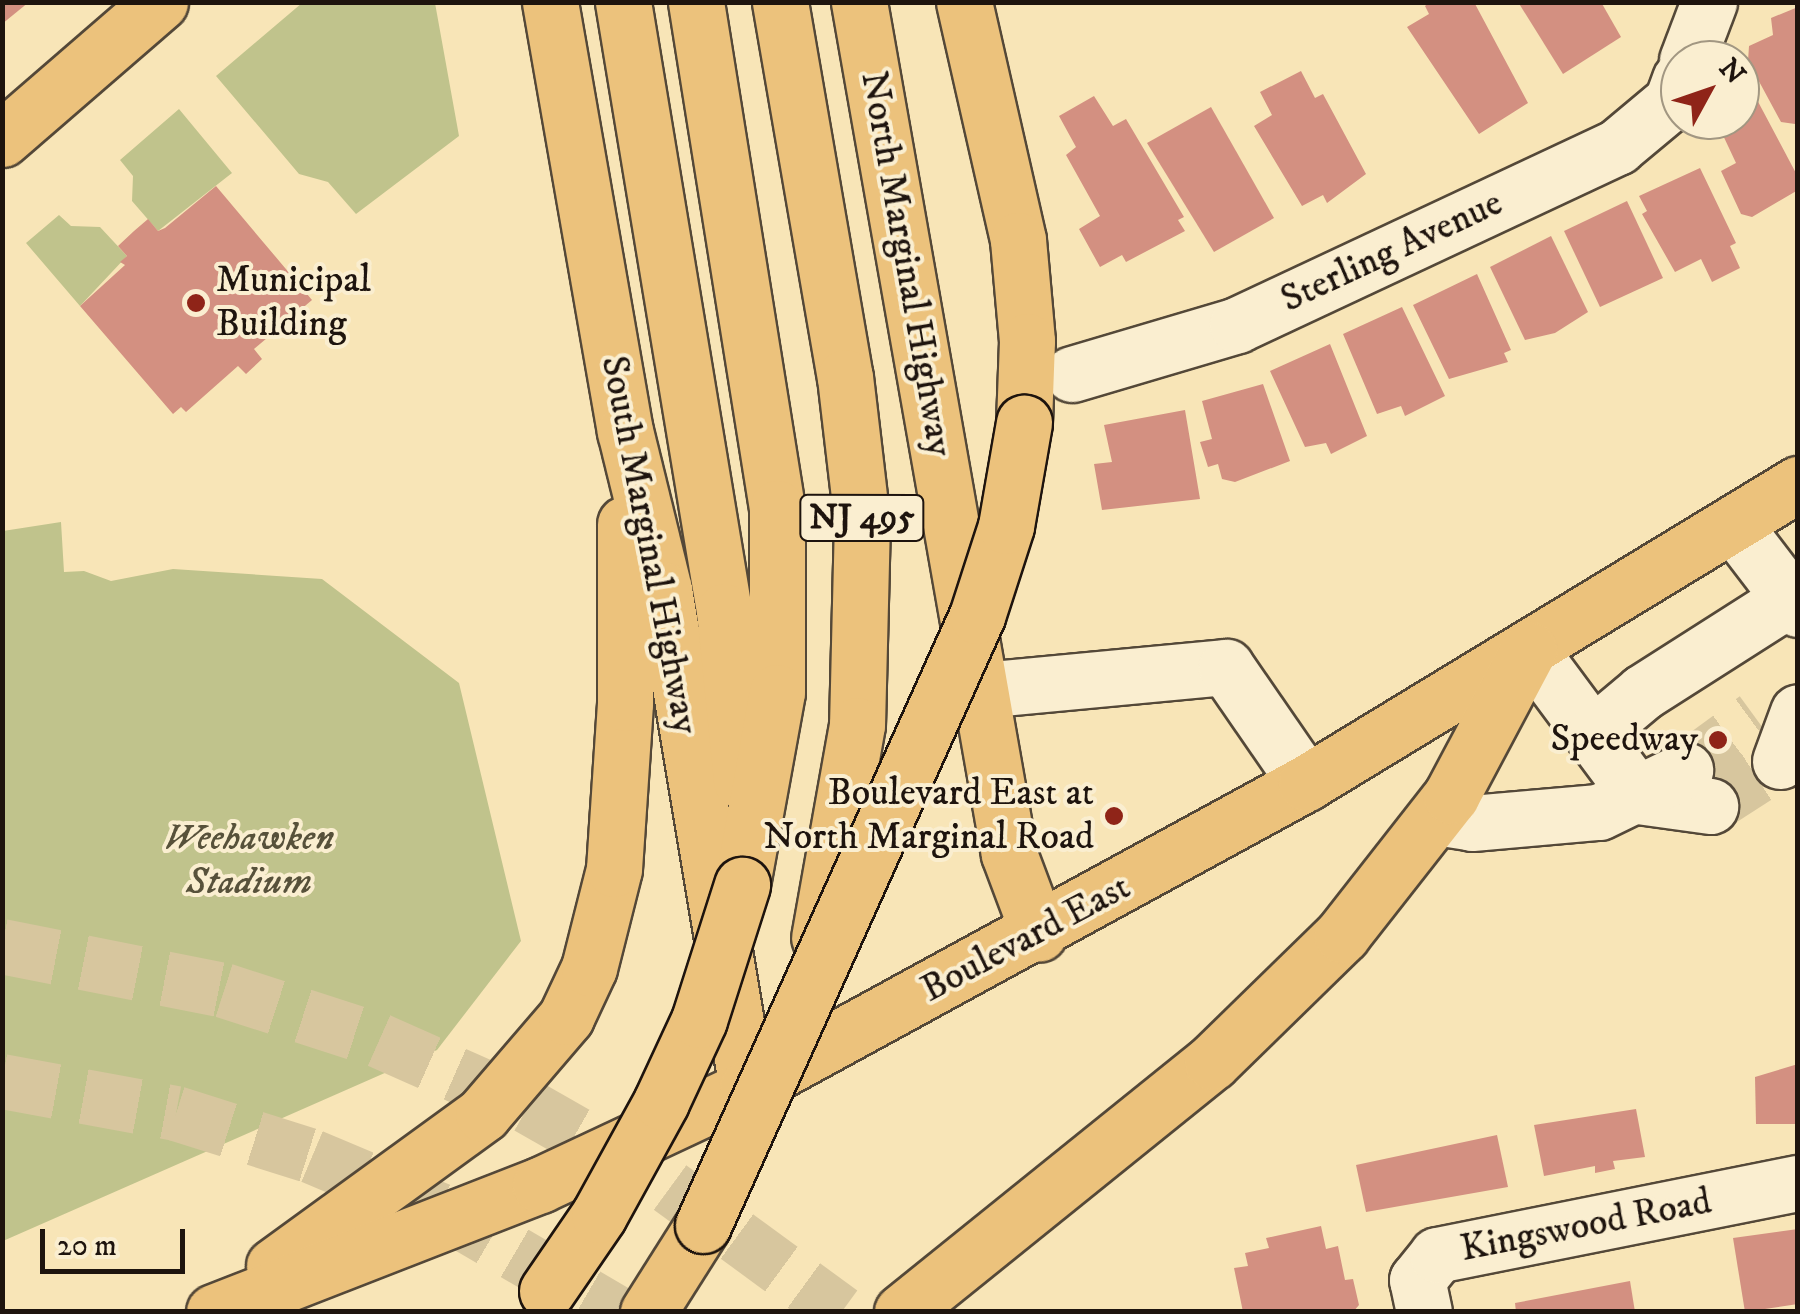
<!DOCTYPE html>
<html>
<head>
<meta charset="utf-8">
<style>
  body { margin:0 }
  #map { position:relative; width:1800px; height:1314px; overflow:hidden; background:#f8e5b7; font-family:"IM FELL DW Pica",serif }
  div>[style] { position:absolute }
  .green>* { inset:0; background:#c0c38c }
  .building>* { inset:0; background:#d39081 }
  .minor-tunnel>* { height:55px; margin-top:-27.5px; transform-origin:0; background:repeating-linear-gradient(90deg,#d7c69e 0 55px,transparent 0 83px) }
  .highway-tunnel>* { height:55px; margin-top:-27.5px; transform-origin:0; background:repeating-linear-gradient(90deg,#d7c69e 0 55px,transparent 0 83px) }
  .roads { filter:drop-shadow(2px 0 #544838) drop-shadow(-2px 0 #544838) drop-shadow(0 2px #544838) drop-shadow(0 -2px #544838) }
  .minor>* { height:55px; margin:-27.5px; padding:0 27.5px; transform-origin:27.5px; border-radius:27.5px; background:#faeed0 }
  .major>* { height:55px; margin:-27.5px; padding:0 27.5px; transform-origin:27.5px; border-radius:27.5px; background:#ecc27c }
  .highway>* { height:55px; margin:-27.5px; padding:0 27.5px; transform-origin:27.5px; border-radius:27.5px; background:#ecc27c }
  .bridges { filter:drop-shadow(2px 0 #1e140e) drop-shadow(-2px 0 #1e140e) drop-shadow(0 2px #1e140e) drop-shadow(0 -2px #1e140e) }
  .highway-bridge>* { height:55px; margin:-27.5px; padding:0 27.5px; transform-origin:27.5px; border-radius:27.5px; background:#ecc27c }
  .dots>* { width:28px; height:28px; translate:-50% -50%; box-sizing:border-box; border:5px solid #faeed0; border-radius:50% }
  span { translate:-50% -50%; white-space:nowrap; text-align:center; line-height:1.15; -webkit-text-stroke:8px #faeed0; paint-order:stroke }
  .shield-label span { padding:2px 8px; background:#faeed0; border:2px solid; border-radius:8px; -webkit-text-stroke-width:0 }
  .shield-label { font-size:35px; color:#1e140e; font-weight:700 }
  .street-label { font-size:38px; color:#1e140e }
  .poi-label { font-size:38px; color:#1e140e }
  .left { translate:0 -50%; text-align:left }
  .right { translate:-100% -50%; text-align:right }
  .park-label { font-size:38px; color:#57513a; font-style:italic }
  .frame { position:absolute; inset:0; border:5px solid #1e140e; pointer-events:none }
  .north { position:absolute; left:1660px; top:40px; width:100px; height:100px; box-sizing:border-box; background:#faeed0; border:2px solid #a29782; border-radius:50%; rotate:50deg; font-size:28px; font-weight:700; line-height:40px; text-align:center; color:#1e140e }
  .north::after { content:''; display:block; margin:auto; width:35px; height:45px; background:#8f2418; clip-path:polygon(50% 0,100% 100%,50% 72%,0 100%) }
  .scale { position:absolute; left:40px; top:1229px; width:145px; height:45px; box-sizing:border-box; border:5px solid #1e140e; border-top:0; padding-left:12px; font-size:30px; line-height:35px; white-space:nowrap; color:#1e140e; -webkit-text-stroke:8px #faeed0; paint-order:stroke }
</style>
</head>
<body>
<div id="map">
  <div class="green">
    <div style="clip-path:polygon(302px 3px,435px 3px,459px 136px,356px 214px,328px 182px,299px 174px,216px 76px)"></div>
    <div style="clip-path:polygon(179px 109px,232px 173px,158px 231px,132px 201px,133px 176px,120px 160px)"></div>
    <div style="clip-path:polygon(59px 215px,71px 226px,100px 227px,127px 256px,80px 306px,26px 243px)"></div>
    <div style="clip-path:polygon(61px 522px,64px 572px,84px 571px,111px 581px,173px 569px,322px 579px,459px 683px,521px 941px,437px 1050px,3px 1241px,3px 531px)"></div>
  </div>
  <div class="building">
    <div style="clip-path:polygon(2px 2px,29px 2px,2px 24px)"></div>
    <div style="clip-path:polygon(1430px 2px,1474px 2px,1528px 103px,1479px 134px,1407px 27px,1429px 14px,1425px 6px)"></div>
    <div style="clip-path:polygon(1518px 2px,1601px 2px,1621px 37px,1563px 74px)"></div>
    <div style="clip-path:polygon(1798px 7px,1798px 123px,1795px 124px,1781px 122px,1748px 61px,1749px 46px,1773px 35px,1771px 18px)"></div>
    <div style="clip-path:polygon(1301px 71px,1315px 98px,1323px 94px,1366px 174px,1327px 203px,1323px 195px,1302px 206px,1254px 126px,1272px 115px,1260px 92px)"></div>
    <div style="clip-path:polygon(1094px 96px,1113px 126px,1126px 119px,1184px 217px,1178px 220px,1185px 231px,1126px 262px,1122px 255px,1100px 267px,1079px 229px,1100px 216px,1066px 155px,1076px 147px,1059px 116px)"></div>
    <div style="clip-path:polygon(1755px 96px,1798px 177px,1798px 190px,1752px 217px,1741px 214px,1721px 171px,1736px 163px,1721px 131px,1739px 124px,1740px 102px)"></div>
    <div style="clip-path:polygon(1211px 107px,1274px 218px,1214px 252px,1147px 143px)"></div>
    <div style="clip-path:polygon(1700px 168px,1736px 243px,1730px 246px,1740px 268px,1712px 282px,1701px 259px,1675px 272px,1642px 214px,1647px 211px,1639px 196px)"></div>
    <div style="clip-path:polygon(216px 186px,312px 300px,254px 349px,262px 359px,246px 374px,238px 366px,186px 412px,181px 407px,173px 414px,80px 306px,125px 265px,120px 262px,127px 256px,118px 246px,134px 231px,148px 219px,158px 231px,165px 228px)"></div>
    <div style="clip-path:polygon(1627px 201px,1663px 278px,1600px 307px,1564px 231px)"></div>
    <div style="clip-path:polygon(1551px 236px,1588px 312px,1555px 333px,1525px 340px,1490px 267px)"></div>
    <div style="clip-path:polygon(1477px 274px,1511px 350px,1504px 353px,1508px 362px,1449px 379px,1413px 305px)"></div>
    <div style="clip-path:polygon(1402px 307px,1445px 396px,1405px 416px,1401px 406px,1377px 414px,1343px 334px)"></div>
    <div style="clip-path:polygon(1330px 344px,1367px 436px,1331px 454px,1326px 443px,1305px 447px,1270px 371px)"></div>
    <div style="clip-path:polygon(1263px 384px,1290px 461px,1235px 482px,1222px 479px,1218px 464px,1208px 467px,1200px 442px,1212px 439px,1202px 401px)"></div>
    <div style="clip-path:polygon(1185px 410px,1200px 499px,1102px 510px,1094px 464px,1112px 462px,1104px 425px)"></div>
    <div style="clip-path:polygon(1798px 1064px,1798px 1124px,1756px 1124px,1755px 1077px)"></div>
    <div style="clip-path:polygon(1636px 1109px,1645px 1157px,1613px 1161px,1615px 1169px,1595px 1173px,1595px 1166px,1544px 1176px,1534px 1125px)"></div>
    <div style="clip-path:polygon(1497px 1135px,1508px 1187px,1366px 1212px,1356px 1165px)"></div>
    <div style="clip-path:polygon(1321px 1226px,1326px 1249px,1338px 1246px,1345px 1280px,1353px 1279px,1359px 1305px,1353px 1312px,1243px 1312px,1234px 1268px,1248px 1266px,1245px 1253px,1269px 1248px,1266px 1238px)"></div>
    <div style="clip-path:polygon(1798px 1229px,1798px 1304px,1745px 1312px,1733px 1238px)"></div>
    <div style="clip-path:polygon(1630px 1281px,1635px 1312px,1516px 1312px,1515px 1303px)"></div>
  </div>
  <div class="minor-tunnel">
    <div style="left:1685px;top:770px;width:88px;rotate:-36.2deg"></div>
    <div style="left:1710px;top:806px;width:83px;rotate:-32.7deg"></div>
  </div>
  <div class="highway-tunnel">
    <div style="left:2px;top:946px;width:226px;rotate:11.2deg"></div>
    <div style="left:224px;top:990px;width:163px;rotate:17.9deg"></div>
    <div style="left:379px;top:1040px;width:163px;rotate:23.9deg"></div>
    <div style="left:528px;top:1106px;width:163px;rotate:29.7deg"></div>
    <div style="left:670px;top:1187px;width:212px;rotate:36.2deg"></div>
    <div style="left:2px;top:1081px;width:177px;rotate:10.4deg"></div>
    <div style="left:176px;top:1113px;width:143px;rotate:17.5deg"></div>
    <div style="left:312px;top:1156px;width:142px;rotate:22.8deg"></div>
    <div style="left:443px;top:1211px;width:200px;rotate:30.3deg"></div>
  </div>
  <div class="roads">
    <div class="minor">
      <div style="left:1687px;top:60px;width:62px;rotate:-69.2deg"></div>
      <div style="left:1072px;top:374px;width:172px;rotate:-16.5deg"></div>
      <div style="left:1237px;top:325px;width:420px;rotate:-25.1deg"></div>
      <div style="left:1617px;top:147px;width:72px;rotate:-39.9deg"></div>
      <div style="left:1672px;top:101px;width:23px;rotate:-70deg"></div>
      <div style="left:1733px;top:524px;width:107px;rotate:52.6deg"></div>
      <div style="left:1529px;top:649px;width:183px;rotate:53.4deg"></div>
      <div style="left:1638px;top:796px;width:73px;rotate:7.9deg"></div>
      <div style="left:981px;top:690px;width:246px;rotate:-5.4deg"></div>
      <div style="left:1226px;top:667px;width:141px;rotate:55.4deg"></div>
      <div style="left:1593px;top:734px;width:65px;rotate:-40deg"></div>
      <div style="left:1643px;top:692px;width:173px;rotate:-32.5deg"></div>
      <div style="left:1780px;top:761px;width:52px;rotate:-69.8deg"></div>
      <div style="left:1436px;top:817px;width:36px;rotate:9deg"></div>
      <div style="left:1472px;top:823px;width:127px;rotate:-5deg"></div>
      <div style="left:1599px;top:812px;width:96px;rotate:-26deg"></div>
      <div style="left:1424px;top:1312px;width:33px;rotate:-102deg"></div>
      <div style="left:1417px;top:1280px;width:32px;rotate:-51deg"></div>
      <div style="left:1437px;top:1255px;width:368px;rotate:-11.3deg"></div>
    </div>
    <div class="major">
      <div style="left:550px;top:2px;width:436px;rotate:80.1deg"></div>
      <div style="left:625px;top:431px;width:164px;rotate:76.2deg"></div>
      <div style="left:664px;top:590px;width:505px;rotate:80.54deg"></div>
      <div style="left:859px;top:2px;width:865px;rotate:80.02deg"></div>
      <div style="left:1009px;top:854px;width:85px;rotate:69.4deg"></div>
      <div style="left:2px;top:139px;width:209px;rotate:-40.9deg"></div>
      <div style="left:274px;top:1266px;width:258px;rotate:-36deg"></div>
      <div style="left:483px;top:1114px;width:128px;rotate:-49.4deg"></div>
      <div style="left:566px;top:1017px;width:54px;rotate:-64.9deg"></div>
      <div style="left:589px;top:968px;width:102px;rotate:-75.8deg"></div>
      <div style="left:614px;top:869px;width:166px;rotate:-86.2deg"></div>
      <div style="left:625px;top:703px;width:179px;rotate:-90deg"></div>
      <div style="left:214px;top:1312px;width:350px;rotate:-21.3deg"></div>
      <div style="left:540px;top:1185px;width:229px;rotate:-25.1deg"></div>
      <div style="left:747px;top:1088px;width:637px;rotate:-28.62deg"></div>
      <div style="left:1306px;top:783px;width:576px;rotate:-31.29deg"></div>
    </div>
    <div class="highway">
      <div style="left:623px;top:2px;width:617px;rotate:80.58deg"></div>
      <div style="left:724px;top:611px;width:170px;rotate:84.3deg"></div>
      <div style="left:696px;top:2px;width:512px;rotate:80.91deg"></div>
      <div style="left:777px;top:508px;width:184px;rotate:90deg"></div>
      <div style="left:777px;top:692px;width:196px;rotate:100.3deg"></div>
      <div style="left:780px;top:2px;width:381px;rotate:80.2deg"></div>
      <div style="left:845px;top:377px;width:145px;rotate:83.3deg"></div>
      <div style="left:862px;top:521px;width:204px;rotate:91.4deg"></div>
      <div style="left:857px;top:725px;width:216px;rotate:100.1deg"></div>
      <div style="left:964px;top:2px;width:244px;rotate:77.2deg"></div>
      <div style="left:1018px;top:240px;width:101px;rotate:84.9deg"></div>
      <div style="left:1027px;top:341px;width:82px;rotate:92.1deg"></div>
      <div style="left:648px;top:1312px;width:103px;rotate:-57.7deg"></div>
      <div style="left:902px;top:1312px;width:398px;rotate:-38.9deg"></div>
      <div style="left:1212px;top:1062px;width:182px;rotate:-44.3deg"></div>
      <div style="left:1342px;top:935px;width:177px;rotate:-51.9deg"></div>
      <div style="left:1451px;top:796px;width:166px;rotate:-62deg"></div>
    </div>
  </div>
  <div class="bridges">
    <div class="highway-bridge">
      <div style="left:703px;top:1225px;width:668px;rotate:-65.78deg"></div>
      <div style="left:977px;top:616px;width:95px;rotate:-72.1deg"></div>
      <div style="left:1006px;top:526px;width:105px;rotate:-80.1deg"></div>
      <div style="left:547px;top:1291px;width:92px;rotate:-55.6deg"></div>
      <div style="left:599px;top:1215px;width:129px;rotate:-61.2deg"></div>
      <div style="left:661px;top:1102px;width:90px;rotate:-65.1deg"></div>
      <div style="left:699px;top:1020px;width:142px;rotate:-72.3deg"></div>
    </div>
  </div>
  <div class="dots">
    <div style="left:196px;top:303px;background:#8f2418"></div>
    <div style="left:1718px;top:740px;background:#8f2418"></div>
    <div style="left:1114px;top:816px;background:#8f2418"></div>
  </div>
  <div class="shield-label">
    <span style="left:862px;top:518px">NJ 495</span>
  </div>
  <div class="street-label">
    <span style="left:1392px;top:252px;rotate:-25deg">Sterling Avenue</span>
    <span style="left:906px;top:264px;rotate:80deg">North Marginal Highway</span>
    <span style="left:649px;top:545px;rotate:79deg">South Marginal Highway</span>
    <span style="left:1026px;top:939px;rotate:-28deg">Boulevard East</span>
    <span style="left:1586px;top:1226px;rotate:-11deg">Kingswood Road</span>
  </div>
  <div class="poi-label">
    <span class="left" style="left:216px;top:303px">Municipal<br>Building</span>
    <span class="right" style="left:1698px;top:740px">Speedway</span>
    <span class="right" style="left:1094px;top:816px">Boulevard East at<br>North Marginal Road</span>
  </div>
  <div class="park-label">
    <span style="left:249px;top:861px">Weehawken<br>Stadium</span>
  </div>
  <div class="frame"></div>
  <div class="north">N</div>
  <div class="scale">20 m</div>
</div>
</body>
</html>
